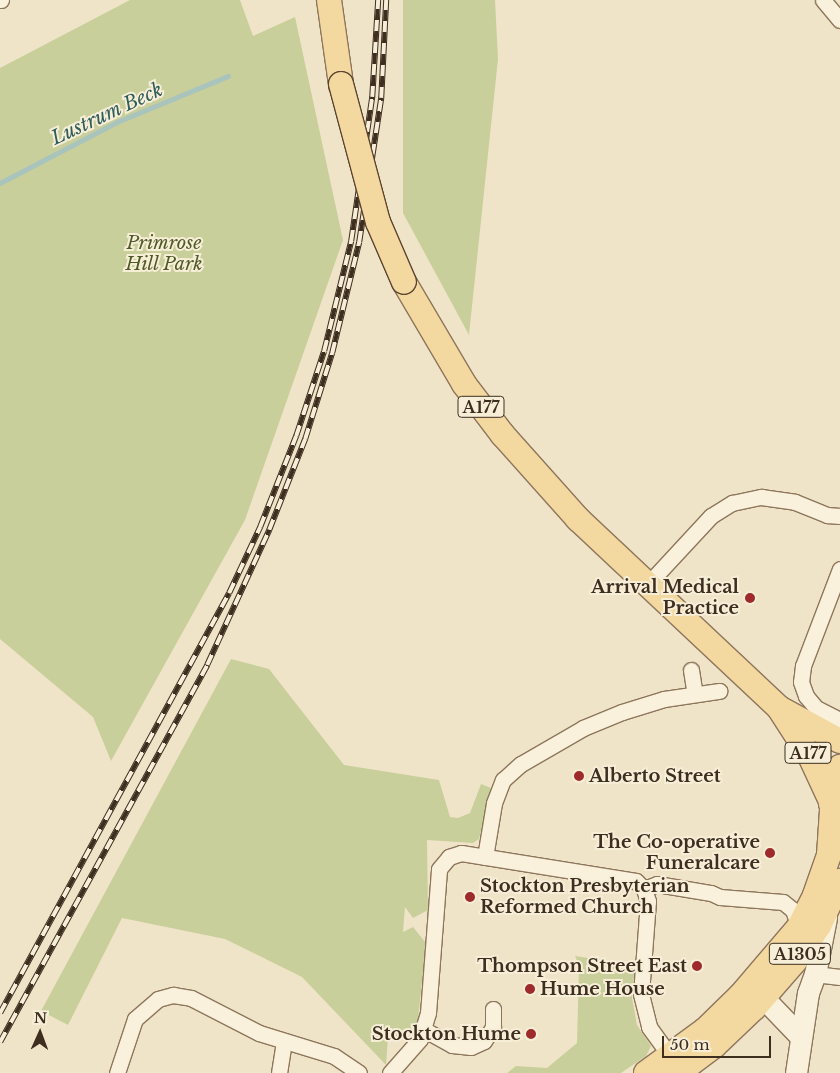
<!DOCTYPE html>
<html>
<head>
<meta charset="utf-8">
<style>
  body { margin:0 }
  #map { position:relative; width:840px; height:1073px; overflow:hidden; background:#f0e4c8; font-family:"Libre Baskerville",serif }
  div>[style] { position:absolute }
  .green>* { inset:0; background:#c9cf9b }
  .stream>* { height:4.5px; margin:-2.25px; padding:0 2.25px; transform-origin:2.25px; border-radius:2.25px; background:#a9c4bc }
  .roads { filter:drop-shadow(1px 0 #8d765c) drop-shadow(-1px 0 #8d765c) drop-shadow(0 1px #8d765c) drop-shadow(0 -1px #8d765c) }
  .street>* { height:15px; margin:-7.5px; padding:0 7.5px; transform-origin:7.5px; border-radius:7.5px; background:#faf1dc }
  .secondary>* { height:21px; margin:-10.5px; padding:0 10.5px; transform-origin:10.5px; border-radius:10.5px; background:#faf1dc }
  .primary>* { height:24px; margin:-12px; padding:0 12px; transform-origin:12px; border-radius:12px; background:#f3d9a0 }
  .rail>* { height:5.5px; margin-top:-2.75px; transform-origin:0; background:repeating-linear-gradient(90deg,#f7eed8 0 11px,#3d2e20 0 22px); box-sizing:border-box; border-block:1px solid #3d2e20 }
  .bridges { filter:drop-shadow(1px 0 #5b4430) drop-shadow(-1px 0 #5b4430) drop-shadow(0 1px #5b4430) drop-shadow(0 -1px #5b4430) }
  .primary-bridge>* { height:24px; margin:-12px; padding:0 12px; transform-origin:12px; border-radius:12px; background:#f3d9a0 }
  .dots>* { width:14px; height:14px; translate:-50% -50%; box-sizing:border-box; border:2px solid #f7eed8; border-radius:50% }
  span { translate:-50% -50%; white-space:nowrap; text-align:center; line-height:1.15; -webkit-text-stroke:4px #f7eed8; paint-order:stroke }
  .shield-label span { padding:1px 4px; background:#f7eed8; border:1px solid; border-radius:4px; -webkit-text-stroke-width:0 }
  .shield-label { font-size:16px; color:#3d2e20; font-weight:700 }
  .park-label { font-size:18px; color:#4d5a26; font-style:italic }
  .poi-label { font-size:18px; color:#3d2e20; font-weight:700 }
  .right { translate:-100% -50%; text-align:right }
  .left { translate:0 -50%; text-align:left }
  .water-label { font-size:19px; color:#2f5d5a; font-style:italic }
  .north { position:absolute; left:15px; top:1008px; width:50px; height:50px; -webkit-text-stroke:4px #f7eed8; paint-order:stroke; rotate:2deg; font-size:14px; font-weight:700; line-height:20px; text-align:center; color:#3d2e20 }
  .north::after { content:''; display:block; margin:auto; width:18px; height:22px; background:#3d2e20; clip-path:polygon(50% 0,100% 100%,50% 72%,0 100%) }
  .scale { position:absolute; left:662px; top:1036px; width:109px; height:22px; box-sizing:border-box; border:2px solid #3d2e20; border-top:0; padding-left:6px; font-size:15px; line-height:18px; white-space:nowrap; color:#3d2e20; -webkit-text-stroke:4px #f7eed8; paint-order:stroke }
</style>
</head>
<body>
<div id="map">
  <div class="green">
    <div style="clip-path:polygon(130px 0,240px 0,253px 36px,295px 17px,343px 240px,245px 520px,111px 761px,93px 717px,0 639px,0 68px)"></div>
    <div style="clip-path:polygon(403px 0,495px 0,498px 59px,469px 335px,403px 213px)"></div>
    <div style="clip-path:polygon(231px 659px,269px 669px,344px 765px,439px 780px,450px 817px,458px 818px,470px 813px,481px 784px,491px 788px,479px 839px,473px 843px,427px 840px,428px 910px,413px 918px,405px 907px,403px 932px,413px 927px,426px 943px,418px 1020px,405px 1038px,388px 1038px,386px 1065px,302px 977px,225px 939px,122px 918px,68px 1025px,41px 1011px)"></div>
    <div style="clip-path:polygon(575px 956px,635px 965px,632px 998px,637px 1025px,651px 1046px,646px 1056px,621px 1073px,507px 1073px,516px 1066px,547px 1068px,577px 1043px,579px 965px)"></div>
  </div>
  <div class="stream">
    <div style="left:0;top:183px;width:132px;rotate:-27.5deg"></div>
    <div style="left:117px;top:122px;width:120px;rotate:-22.5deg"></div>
  </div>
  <div class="roads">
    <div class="street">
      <div style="left:0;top:0;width:1px"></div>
      <div style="left:823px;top:0;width:26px;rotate:50deg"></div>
      <div style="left:840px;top:569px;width:104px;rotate:110.9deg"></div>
      <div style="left:803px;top:666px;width:16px;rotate:97deg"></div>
      <div style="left:801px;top:682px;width:15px;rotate:70deg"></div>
      <div style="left:806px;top:696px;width:16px;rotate:50deg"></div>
      <div style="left:816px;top:708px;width:27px;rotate:27deg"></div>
      <div style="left:647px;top:585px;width:94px;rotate:-47.2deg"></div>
      <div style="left:711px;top:516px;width:25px;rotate:-32deg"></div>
      <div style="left:732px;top:503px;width:30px;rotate:-12deg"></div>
      <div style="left:761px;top:497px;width:34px;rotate:8deg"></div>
      <div style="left:795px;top:502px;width:35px;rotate:22deg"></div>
      <div style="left:827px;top:515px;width:13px;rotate:4deg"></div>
      <div style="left:691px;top:670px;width:24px;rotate:81deg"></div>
      <div style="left:485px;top:857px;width:55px;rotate:-80.5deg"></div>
      <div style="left:494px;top:803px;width:25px;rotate:-69deg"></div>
      <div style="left:503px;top:780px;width:24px;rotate:-42deg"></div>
      <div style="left:521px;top:764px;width:72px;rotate:-30.1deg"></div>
      <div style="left:583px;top:728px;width:42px;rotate:-22.3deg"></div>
      <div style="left:622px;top:712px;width:44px;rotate:-17.2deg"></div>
      <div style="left:664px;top:699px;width:56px;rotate:-8.3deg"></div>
      <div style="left:644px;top:889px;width:13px;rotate:72deg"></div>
      <div style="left:648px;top:901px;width:93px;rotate:94.3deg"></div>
      <div style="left:641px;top:994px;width:34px;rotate:76deg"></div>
      <div style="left:649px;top:1027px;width:36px;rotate:54deg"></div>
      <div style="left:815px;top:974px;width:25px;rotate:7deg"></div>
      <div style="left:423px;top:1029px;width:33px;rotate:29deg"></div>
      <div style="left:452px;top:1045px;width:19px;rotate:6deg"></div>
      <div style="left:471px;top:1047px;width:14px;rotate:-25deg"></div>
      <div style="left:484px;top:1041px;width:17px;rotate:-57deg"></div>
      <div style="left:493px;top:1027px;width:18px;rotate:-90deg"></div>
      <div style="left:117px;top:1073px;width:57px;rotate:-71.6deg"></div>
      <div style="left:135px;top:1019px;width:30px;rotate:-41deg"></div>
      <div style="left:158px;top:999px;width:16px;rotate:-15deg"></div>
      <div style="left:173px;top:995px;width:18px;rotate:9deg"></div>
      <div style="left:191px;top:998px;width:76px;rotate:27.2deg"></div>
      <div style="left:259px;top:1033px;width:78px;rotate:17deg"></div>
      <div style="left:334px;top:1056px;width:30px;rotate:34deg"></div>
      <div style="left:279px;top:1073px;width:31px;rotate:-81deg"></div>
      <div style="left:390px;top:1073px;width:45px;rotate:-48.6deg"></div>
      <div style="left:420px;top:1039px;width:27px;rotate:-73deg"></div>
      <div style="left:428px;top:1013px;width:144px;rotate:-85.6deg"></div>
      <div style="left:439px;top:869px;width:16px;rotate:-50deg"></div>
      <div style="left:449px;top:857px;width:13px;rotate:-18deg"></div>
      <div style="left:461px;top:853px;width:177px;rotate:9.1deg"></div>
      <div style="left:636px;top:881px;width:11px;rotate:45deg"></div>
      <div style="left:644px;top:889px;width:14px;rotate:-21deg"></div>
      <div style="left:657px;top:884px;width:55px;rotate:9.5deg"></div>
      <div style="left:711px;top:893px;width:10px;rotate:24deg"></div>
      <div style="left:720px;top:897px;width:63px;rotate:4.5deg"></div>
      <div style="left:783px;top:902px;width:13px;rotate:39deg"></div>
      <div style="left:793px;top:910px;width:18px;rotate:71deg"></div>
    </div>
    <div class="secondary">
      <div style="left:752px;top:986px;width:69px;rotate:46.2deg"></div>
      <div style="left:796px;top:1073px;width:81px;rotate:-81.5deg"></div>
      <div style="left:808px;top:993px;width:20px;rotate:-70deg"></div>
      <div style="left:815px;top:974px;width:57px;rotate:-78.9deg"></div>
    </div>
    <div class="primary">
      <div style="left:329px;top:0;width:85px;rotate:81.9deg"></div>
      <div style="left:404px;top:282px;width:118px;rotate:59.5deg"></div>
      <div style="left:464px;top:384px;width:64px;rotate:52.6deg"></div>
      <div style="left:503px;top:435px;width:113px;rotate:48.2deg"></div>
      <div style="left:578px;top:519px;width:276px;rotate:43.2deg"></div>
      <div style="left:779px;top:708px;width:57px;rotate:57.1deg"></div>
      <div style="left:810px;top:756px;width:50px;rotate:65deg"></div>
      <div style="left:781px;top:709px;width:67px;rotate:28.5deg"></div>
      <div style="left:831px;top:804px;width:28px;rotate:-84deg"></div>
      <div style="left:834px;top:776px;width:11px;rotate:-56deg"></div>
      <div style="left:646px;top:1073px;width:73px;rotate:-36.1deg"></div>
      <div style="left:705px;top:1030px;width:50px;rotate:-44.2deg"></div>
      <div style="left:741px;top:995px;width:89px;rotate:-49.5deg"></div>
      <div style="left:799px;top:927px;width:36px;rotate:-63deg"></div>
      <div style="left:815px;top:895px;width:42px;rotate:-70.7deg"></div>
      <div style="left:829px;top:855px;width:45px;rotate:-86.2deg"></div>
      <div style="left:678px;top:1073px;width:45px;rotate:-36.9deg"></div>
      <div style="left:714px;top:1046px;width:55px;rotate:-43.5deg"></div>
      <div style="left:754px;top:1008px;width:62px;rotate:-48.9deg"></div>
      <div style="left:795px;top:961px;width:42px;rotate:-55.6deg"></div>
      <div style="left:819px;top:926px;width:50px;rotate:-65deg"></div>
    </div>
  </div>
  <div class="rail">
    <div style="left:0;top:1013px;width:478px;rotate:-61.4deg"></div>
    <div style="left:229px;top:593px;width:73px;rotate:-64.8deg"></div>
    <div style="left:260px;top:527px;width:98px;rotate:-68.4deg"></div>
    <div style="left:296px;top:436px;width:89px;rotate:-71.8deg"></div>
    <div style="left:324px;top:351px;width:113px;rotate:-76.2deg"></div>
    <div style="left:351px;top:241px;width:146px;rotate:-81.7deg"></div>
    <div style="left:372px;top:97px;width:97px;rotate:-86.5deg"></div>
    <div style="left:0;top:1042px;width:430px;rotate:-61.2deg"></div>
    <div style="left:207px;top:665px;width:149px;rotate:-65.3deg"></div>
    <div style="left:269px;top:530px;width:98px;rotate:-68.4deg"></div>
    <div style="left:305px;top:439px;width:90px;rotate:-72.6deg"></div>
    <div style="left:332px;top:353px;width:114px;rotate:-76.3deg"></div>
    <div style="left:359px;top:242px;width:146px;rotate:-81.3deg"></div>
    <div style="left:381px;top:98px;width:98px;rotate:-87.1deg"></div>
  </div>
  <div class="bridges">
    <div class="primary-bridge">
      <div style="left:341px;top:84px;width:143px;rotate:75deg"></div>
      <div style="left:378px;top:222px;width:65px;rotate:66.6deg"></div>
    </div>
  </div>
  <div class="dots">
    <div style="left:750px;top:598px;background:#9e2a2b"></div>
    <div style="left:579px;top:776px;background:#9e2a2b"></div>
    <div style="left:770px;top:853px;background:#9e2a2b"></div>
    <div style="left:470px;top:897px;background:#9e2a2b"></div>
    <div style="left:697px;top:966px;background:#9e2a2b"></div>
    <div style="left:530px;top:989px;background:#9e2a2b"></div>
    <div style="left:531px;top:1034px;background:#9e2a2b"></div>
  </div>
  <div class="shield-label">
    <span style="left:481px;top:407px">A177</span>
    <span style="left:808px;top:753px">A177</span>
    <span style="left:800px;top:954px">A1305</span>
  </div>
  <div class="park-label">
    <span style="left:164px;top:254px">Primrose<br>Hill Park</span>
  </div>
  <div class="poi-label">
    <span class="right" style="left:739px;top:598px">Arrival Medical<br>Practice</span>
    <span class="left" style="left:589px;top:776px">Alberto Street</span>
    <span class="right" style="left:760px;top:853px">The Co-operative<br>Funeralcare</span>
    <span class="left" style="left:480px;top:897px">Stockton Presbyterian<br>Reformed Church</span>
    <span class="right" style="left:687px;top:966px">Thompson Street East</span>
    <span class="left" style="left:540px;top:989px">Hume House</span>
    <span class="right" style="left:521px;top:1034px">Stockton Hume</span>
  </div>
  <div class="water-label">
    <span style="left:107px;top:114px;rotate:-25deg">Lustrum Beck</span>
  </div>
  <div class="north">N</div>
  <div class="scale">50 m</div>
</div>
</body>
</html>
